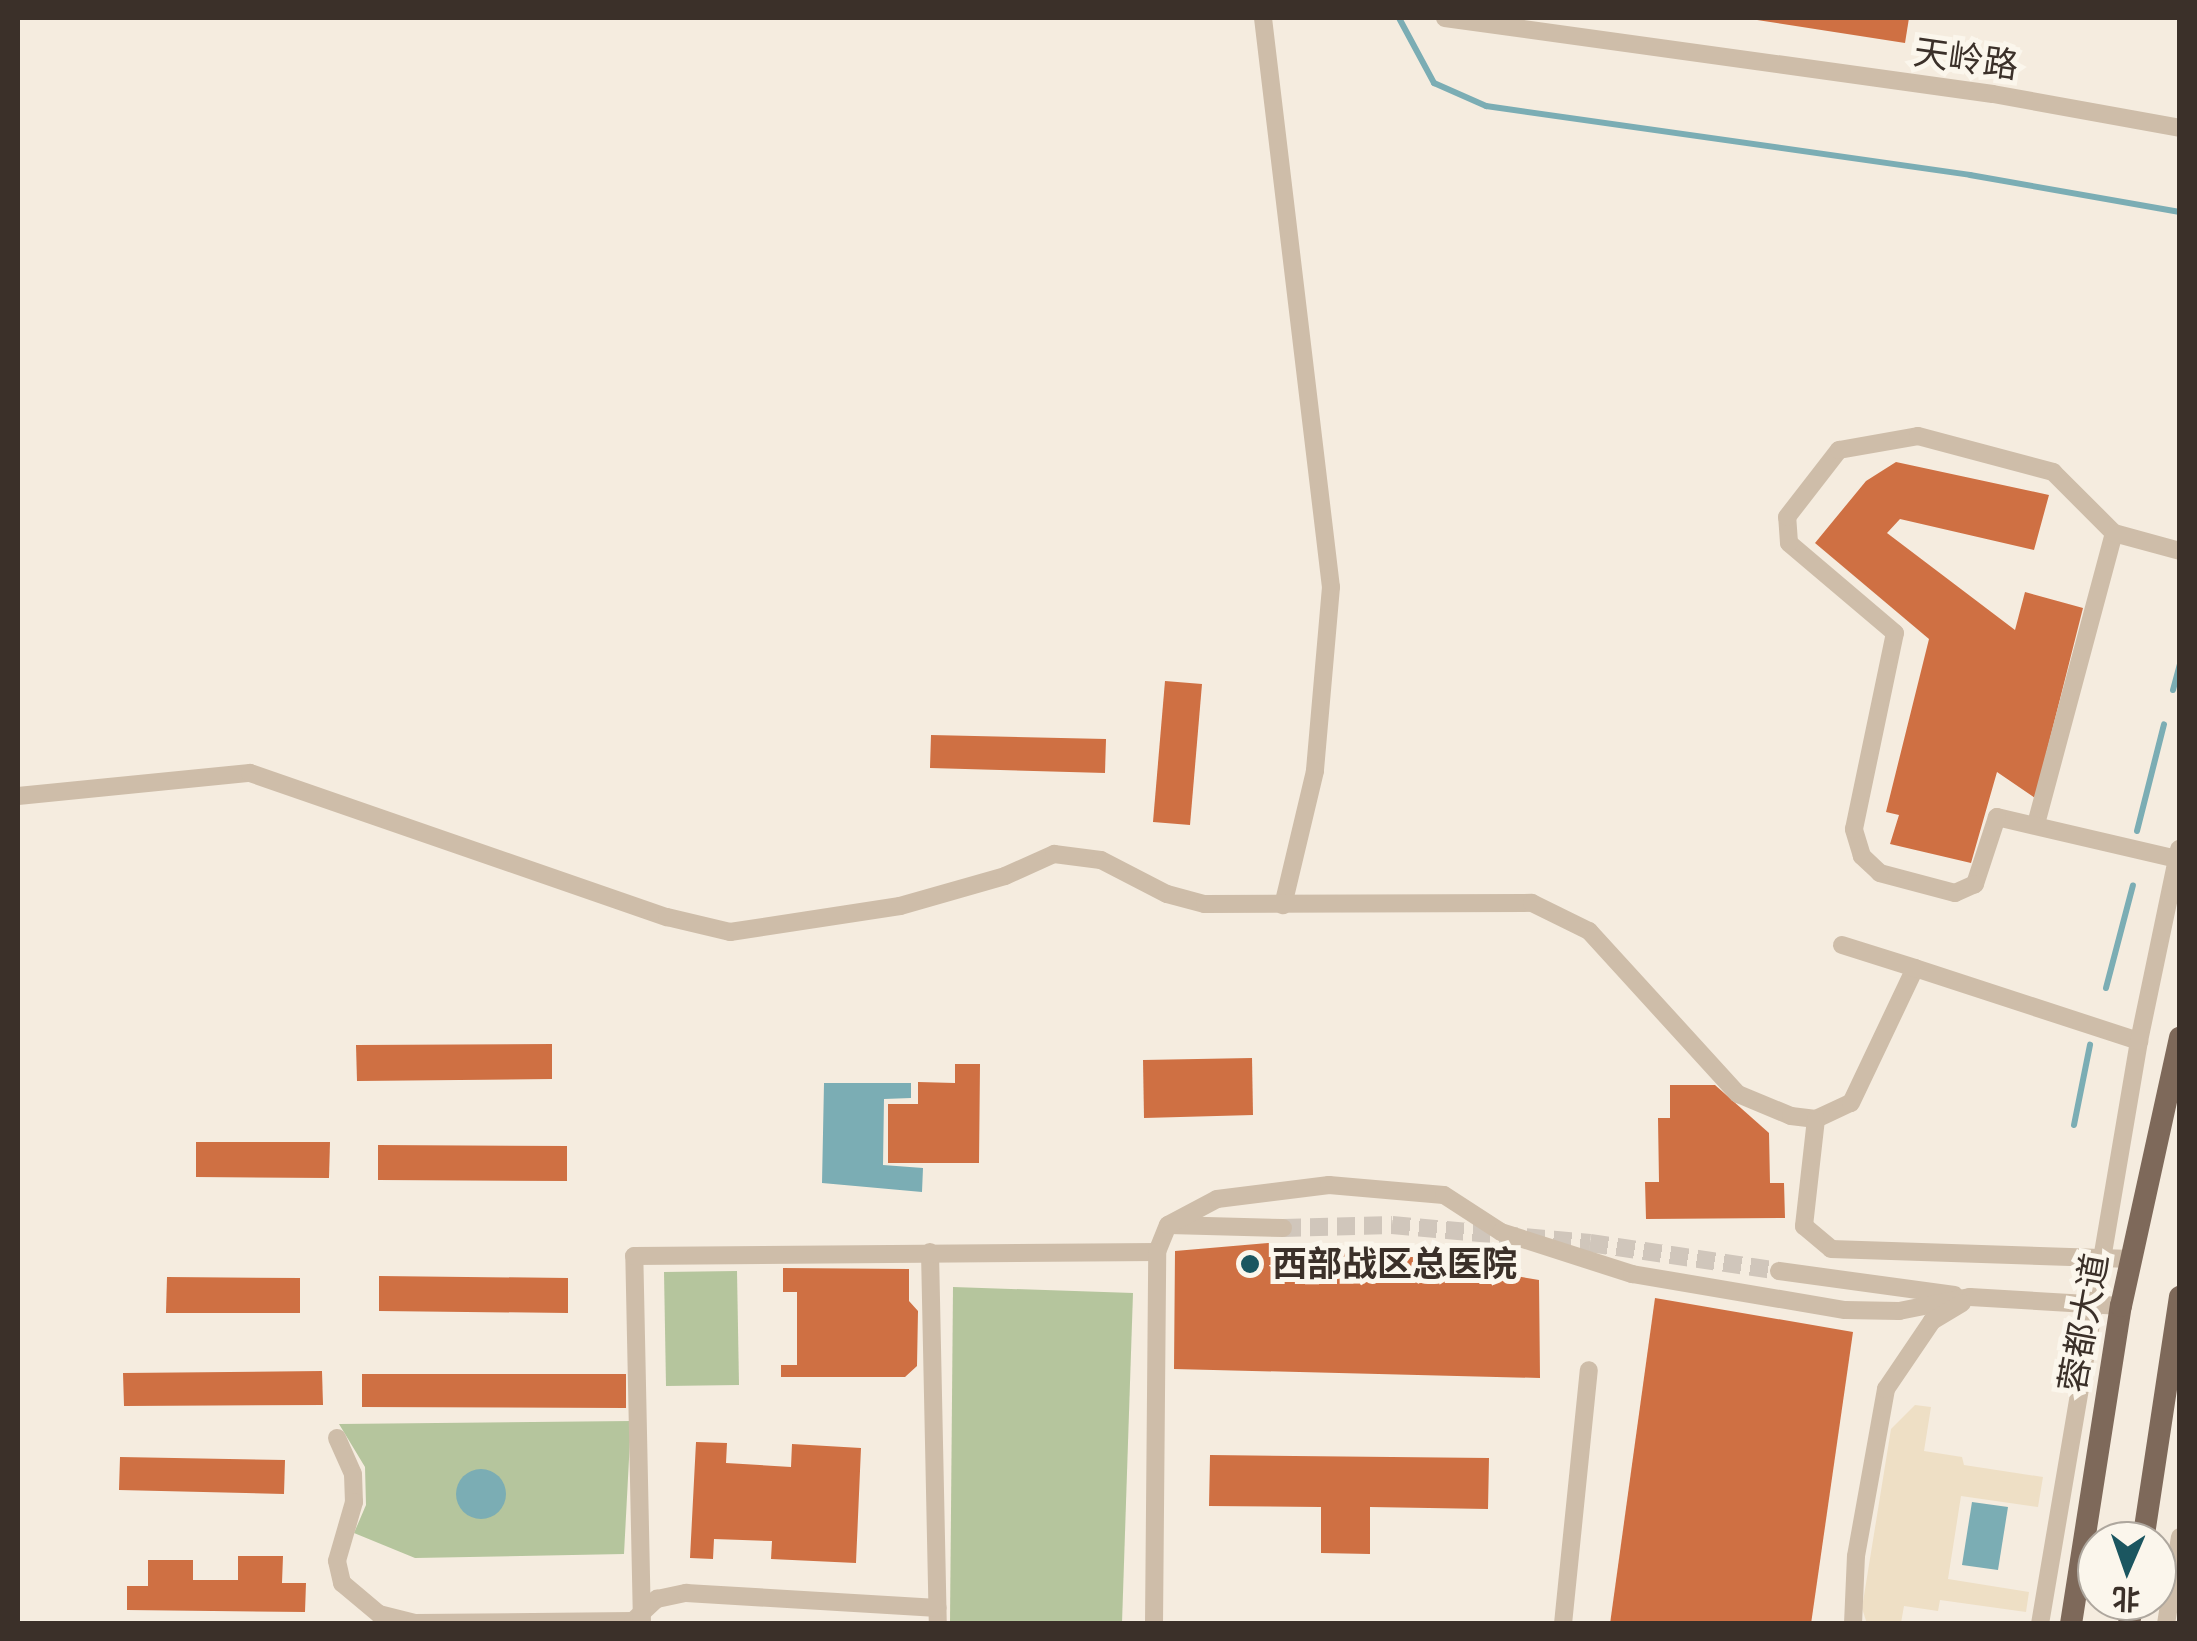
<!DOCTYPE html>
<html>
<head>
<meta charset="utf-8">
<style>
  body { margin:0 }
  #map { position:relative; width:2197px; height:1641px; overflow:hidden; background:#f5ecdf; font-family:"Public Sans","Noto Sans SC",sans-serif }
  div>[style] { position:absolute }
  .green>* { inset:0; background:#b5c59d }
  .plaza>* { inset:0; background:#eedfc5 }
  .water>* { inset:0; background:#7badb4 }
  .round { border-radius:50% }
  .stream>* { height:6px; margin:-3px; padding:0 3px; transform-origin:3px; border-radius:3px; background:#7badb4 }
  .building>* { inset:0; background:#cf7043 }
  .minor-tunnel>* { height:18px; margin-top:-9px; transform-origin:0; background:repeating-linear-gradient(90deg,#d0c6bb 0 18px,transparent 0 27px) }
  .minor>* { height:18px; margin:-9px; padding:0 9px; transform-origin:9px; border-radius:9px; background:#cebda9 }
  .major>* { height:22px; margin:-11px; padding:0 11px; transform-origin:11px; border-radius:11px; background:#7e695a }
  .dots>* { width:28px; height:28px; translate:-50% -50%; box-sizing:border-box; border:5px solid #fbf6ec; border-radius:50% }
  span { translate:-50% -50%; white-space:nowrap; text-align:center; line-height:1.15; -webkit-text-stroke:10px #fbf6ec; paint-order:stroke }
  .street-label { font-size:35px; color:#3b3029 }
  .poi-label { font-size:35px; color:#3b3029; font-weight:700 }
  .left { translate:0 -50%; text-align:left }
  .frame { position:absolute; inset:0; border:20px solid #3b3029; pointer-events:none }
  .north { position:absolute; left:2077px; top:1521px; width:100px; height:100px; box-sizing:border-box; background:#fbf6ec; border:2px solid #aea79e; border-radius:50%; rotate:182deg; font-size:28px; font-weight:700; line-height:40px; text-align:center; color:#3b3029 }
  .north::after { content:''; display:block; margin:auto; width:35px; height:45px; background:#1b5660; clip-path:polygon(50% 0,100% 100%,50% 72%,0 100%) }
</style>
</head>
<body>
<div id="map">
  <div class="green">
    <div style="clip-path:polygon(737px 1271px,739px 1385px,666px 1386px,664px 1272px)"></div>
    <div style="clip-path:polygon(953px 1287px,1133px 1293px,1122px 1623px,950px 1623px)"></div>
    <div style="clip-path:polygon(631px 1421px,624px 1554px,415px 1558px,354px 1533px,366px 1505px,365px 1467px,339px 1424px)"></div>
  </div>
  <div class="plaza">
    <div style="clip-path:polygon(1915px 1405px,1931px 1407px,1924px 1451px,1962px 1457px,1964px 1465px,2043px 1477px,2038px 1507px,1961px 1496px,1948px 1579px,2029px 1592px,2026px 1612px,1940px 1600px,1938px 1611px,1904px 1606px,1901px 1623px,1867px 1624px,1862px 1608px,1891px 1429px)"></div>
  </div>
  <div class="water">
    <div style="clip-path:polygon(824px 1083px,911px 1083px,911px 1098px,884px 1099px,883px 1165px,923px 1168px,922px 1192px,822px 1183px)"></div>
    <div class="round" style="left:456px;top:1469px;width:50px;height:50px"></div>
    <div style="clip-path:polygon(1972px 1502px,2008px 1507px,1998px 1570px,1962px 1565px)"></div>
  </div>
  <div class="stream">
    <div style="left:1399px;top:18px;width:74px;rotate:61.7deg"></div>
    <div style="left:1434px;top:83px;width:57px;rotate:23.9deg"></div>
    <div style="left:1486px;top:106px;width:489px;rotate:8.1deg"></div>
    <div style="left:1970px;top:175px;width:213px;rotate:10deg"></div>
    <div style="left:2173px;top:690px;width:28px;rotate:-75deg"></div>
    <div style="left:2137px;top:831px;width:110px;rotate:-75.8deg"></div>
    <div style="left:2106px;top:988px;width:106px;rotate:-75.3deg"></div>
    <div style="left:2074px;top:1125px;width:82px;rotate:-78.7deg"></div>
  </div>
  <div class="building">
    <div style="clip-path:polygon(1744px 18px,1909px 18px,1905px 43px)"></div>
    <div style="clip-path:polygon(1896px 462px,2049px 495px,2034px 550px,1900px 519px,1887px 533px,2015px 630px,2025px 592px,2083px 608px,2035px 798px,1997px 772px,1971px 863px,1890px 844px,1899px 815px,1886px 812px,1929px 639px,1815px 543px,1866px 481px)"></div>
    <div style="clip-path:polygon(1165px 681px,1202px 684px,1190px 825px,1153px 822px)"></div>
    <div style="clip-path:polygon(931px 735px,1106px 739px,1105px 773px,930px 768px)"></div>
    <div style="clip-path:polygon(552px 1044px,552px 1079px,357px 1081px,356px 1045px)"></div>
    <div style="clip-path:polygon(1252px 1058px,1253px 1115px,1144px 1118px,1143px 1060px)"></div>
    <div style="clip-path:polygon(955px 1064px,980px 1064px,979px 1163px,888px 1163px,888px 1104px,918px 1104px,918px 1082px,955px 1083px)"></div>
    <div style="clip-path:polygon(1670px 1085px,1715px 1085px,1769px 1133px,1770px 1183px,1784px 1183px,1785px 1218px,1646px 1219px,1645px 1182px,1659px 1182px,1658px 1118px,1670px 1118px)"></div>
    <div style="clip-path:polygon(196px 1142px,330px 1142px,329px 1178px,196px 1177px)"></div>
    <div style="clip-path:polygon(378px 1145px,567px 1146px,567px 1181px,378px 1180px)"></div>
    <div style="clip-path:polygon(1268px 1243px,1492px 1255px,1493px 1272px,1539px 1280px,1540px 1378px,1174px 1369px,1175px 1251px)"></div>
    <div style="clip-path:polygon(783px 1268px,909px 1269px,909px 1301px,918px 1311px,917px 1366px,905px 1377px,781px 1377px,781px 1365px,797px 1365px,797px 1292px,783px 1292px)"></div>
    <div style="clip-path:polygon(379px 1276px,568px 1278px,568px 1313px,379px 1311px)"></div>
    <div style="clip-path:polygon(167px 1277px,300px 1278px,300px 1313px,166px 1313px)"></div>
    <div style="clip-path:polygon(1655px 1298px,1853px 1332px,1811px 1624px,1610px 1624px)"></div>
    <div style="clip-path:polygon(322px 1371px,323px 1405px,124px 1406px,123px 1373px)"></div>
    <div style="clip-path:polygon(362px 1374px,626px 1374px,626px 1408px,362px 1407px)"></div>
    <div style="clip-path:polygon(696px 1442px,727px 1443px,726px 1463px,791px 1467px,792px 1444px,861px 1448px,856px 1563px,771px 1559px,772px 1541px,714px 1539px,713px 1559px,690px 1558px)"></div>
    <div style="clip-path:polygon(1210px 1455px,1489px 1458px,1488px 1509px,1370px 1507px,1370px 1554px,1321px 1553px,1321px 1507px,1209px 1506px)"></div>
    <div style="clip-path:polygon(120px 1457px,285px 1460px,284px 1494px,119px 1490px)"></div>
    <div style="clip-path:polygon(238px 1556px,283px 1556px,282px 1583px,306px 1583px,305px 1612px,127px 1610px,127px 1586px,148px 1586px,148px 1560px,193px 1560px,193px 1580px,238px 1580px)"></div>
  </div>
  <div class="minor-tunnel">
    <div style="left:1283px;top:1228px;width:109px;rotate:-1.6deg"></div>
    <div style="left:1392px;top:1225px;width:199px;rotate:5.2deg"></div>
    <div style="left:1590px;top:1243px;width:191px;rotate:8.4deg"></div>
  </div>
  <div class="minor">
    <div style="left:1263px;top:18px;width:573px;rotate:83.19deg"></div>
    <div style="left:1331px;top:587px;width:185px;rotate:95deg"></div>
    <div style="left:1315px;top:771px;width:138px;rotate:103.4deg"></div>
    <div style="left:1445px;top:18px;width:553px;rotate:7.9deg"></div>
    <div style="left:1993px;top:94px;width:190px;rotate:10.3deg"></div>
    <div style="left:18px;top:796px;width:233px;rotate:-5.7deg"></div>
    <div style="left:250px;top:773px;width:441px;rotate:19.1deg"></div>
    <div style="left:667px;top:917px;width:65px;rotate:13.4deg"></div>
    <div style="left:730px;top:932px;width:172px;rotate:-8.7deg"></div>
    <div style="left:900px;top:906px;width:109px;rotate:-15.9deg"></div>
    <div style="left:1005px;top:876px;width:54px;rotate:-24.2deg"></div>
    <div style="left:1054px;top:854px;width:47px;rotate:7.3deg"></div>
    <div style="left:1101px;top:860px;width:74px;rotate:27.3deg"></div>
    <div style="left:1167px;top:894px;width:39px;rotate:15deg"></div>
    <div style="left:1205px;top:904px;width:327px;rotate:-0.2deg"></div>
    <div style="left:1532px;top:903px;width:64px;rotate:26.2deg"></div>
    <div style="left:1589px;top:931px;width:221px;rotate:47.6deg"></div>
    <div style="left:1738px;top:1094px;width:57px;rotate:22.5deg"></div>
    <div style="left:1791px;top:1116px;width:25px;rotate:7deg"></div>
    <div style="left:1816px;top:1119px;width:38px;rotate:-25deg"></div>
    <div style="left:1851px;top:1103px;width:149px;rotate:-64.6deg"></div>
    <div style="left:1915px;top:968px;width:236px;rotate:18.1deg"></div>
    <div style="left:2036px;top:824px;width:301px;rotate:-75deg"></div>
    <div style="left:2177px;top:859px;width:185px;rotate:-166.9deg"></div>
    <div style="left:1997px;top:817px;width:71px;rotate:108.2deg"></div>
    <div style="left:1975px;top:884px;width:22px;rotate:156deg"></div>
    <div style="left:1955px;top:893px;width:78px;rotate:-165.1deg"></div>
    <div style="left:1880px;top:873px;width:25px;rotate:-137deg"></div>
    <div style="left:1862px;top:856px;width:28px;rotate:-107deg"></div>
    <div style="left:1854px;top:829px;width:200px;rotate:-78.2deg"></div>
    <div style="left:1895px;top:633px;width:139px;rotate:-139.7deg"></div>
    <div style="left:1789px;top:543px;width:26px;rotate:-94deg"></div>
    <div style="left:1787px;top:517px;width:85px;rotate:-52.2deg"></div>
    <div style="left:1839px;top:450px;width:80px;rotate:-10deg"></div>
    <div style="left:1918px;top:436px;width:140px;rotate:14.9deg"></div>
    <div style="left:2053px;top:472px;width:86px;rotate:45deg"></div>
    <div style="left:2114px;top:533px;width:68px;rotate:15.3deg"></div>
    <div style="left:1842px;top:945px;width:77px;rotate:17.5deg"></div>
    <div style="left:1816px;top:1119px;width:108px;rotate:96.4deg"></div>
    <div style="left:1804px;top:1226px;width:35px;rotate:40deg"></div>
    <div style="left:1831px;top:1249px;width:300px;rotate:1.9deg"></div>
    <div style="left:1169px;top:1225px;width:114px;rotate:1.5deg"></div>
    <div style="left:930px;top:1252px;width:372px;rotate:88.8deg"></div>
    <div style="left:1779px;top:1271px;width:177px;rotate:7.8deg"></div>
    <div style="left:337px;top:1438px;width:39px;rotate:66deg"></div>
    <div style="left:353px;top:1474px;width:28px;rotate:88deg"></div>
    <div style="left:354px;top:1502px;width:61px;rotate:106.1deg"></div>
    <div style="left:337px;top:1561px;width:23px;rotate:77deg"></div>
    <div style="left:342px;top:1583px;width:48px;rotate:40deg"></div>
    <div style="left:379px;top:1614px;width:37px;rotate:14deg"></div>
    <div style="left:415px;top:1623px;width:218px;rotate:-0.5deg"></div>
    <div style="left:633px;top:1621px;width:33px;rotate:-43deg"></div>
    <div style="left:657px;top:1599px;width:30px;rotate:-12deg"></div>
    <div style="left:686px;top:1593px;width:252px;rotate:3.4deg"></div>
    <div style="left:642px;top:1624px;width:368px;rotate:-91.2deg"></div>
    <div style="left:634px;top:1256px;width:523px;rotate:-0.44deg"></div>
    <div style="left:1157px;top:1252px;width:29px;rotate:-68deg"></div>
    <div style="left:1168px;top:1225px;width:55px;rotate:-28deg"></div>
    <div style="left:1217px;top:1199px;width:113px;rotate:-7.1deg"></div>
    <div style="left:1329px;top:1185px;width:115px;rotate:5deg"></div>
    <div style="left:1444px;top:1195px;width:68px;rotate:33deg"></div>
    <div style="left:1501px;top:1232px;width:138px;rotate:17.8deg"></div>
    <div style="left:1632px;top:1274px;width:216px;rotate:9.6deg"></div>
    <div style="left:1845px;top:1310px;width:54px;rotate:1.1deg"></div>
    <div style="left:1899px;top:1311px;width:72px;rotate:-11.2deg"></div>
    <div style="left:1970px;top:1297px;width:151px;rotate:3.4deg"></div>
    <div style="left:1154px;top:1624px;width:372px;rotate:-89.5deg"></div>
    <div style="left:1563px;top:1624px;width:255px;rotate:-84.2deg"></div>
    <div style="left:1853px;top:1624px;width:68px;rotate:-87.5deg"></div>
    <div style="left:1856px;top:1556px;width:170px;rotate:-79.8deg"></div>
    <div style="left:1886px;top:1389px;width:82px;rotate:-55.9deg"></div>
    <div style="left:1932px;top:1321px;width:35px;rotate:-31deg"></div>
    <div style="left:2040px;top:1624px;width:591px;rotate:-80.36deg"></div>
    <div style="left:2139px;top:1041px;width:196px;rotate:-78.2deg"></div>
    <div style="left:2166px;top:1624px;width:88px;rotate:-80.9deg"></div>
  </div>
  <div class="major">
    <div style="left:2143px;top:1541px;width:247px;rotate:-81.4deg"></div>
    <div style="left:2071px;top:1624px;width:322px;rotate:-81.1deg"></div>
    <div style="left:2121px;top:1306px;width:275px;rotate:-77.6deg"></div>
    <div style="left:2129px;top:1624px;width:23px;rotate:-80deg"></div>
  </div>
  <div class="dots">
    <div style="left:1250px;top:1264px;background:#1b5660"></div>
  </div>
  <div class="street-label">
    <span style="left:1966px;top:59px;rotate:8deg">天岭路</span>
    <span style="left:2084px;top:1323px;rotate:-80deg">蓉都大道</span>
  </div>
  <div class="poi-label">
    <span class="left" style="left:1272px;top:1264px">西部战区总医院</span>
  </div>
  <div class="frame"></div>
  <div class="north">北</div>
</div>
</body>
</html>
